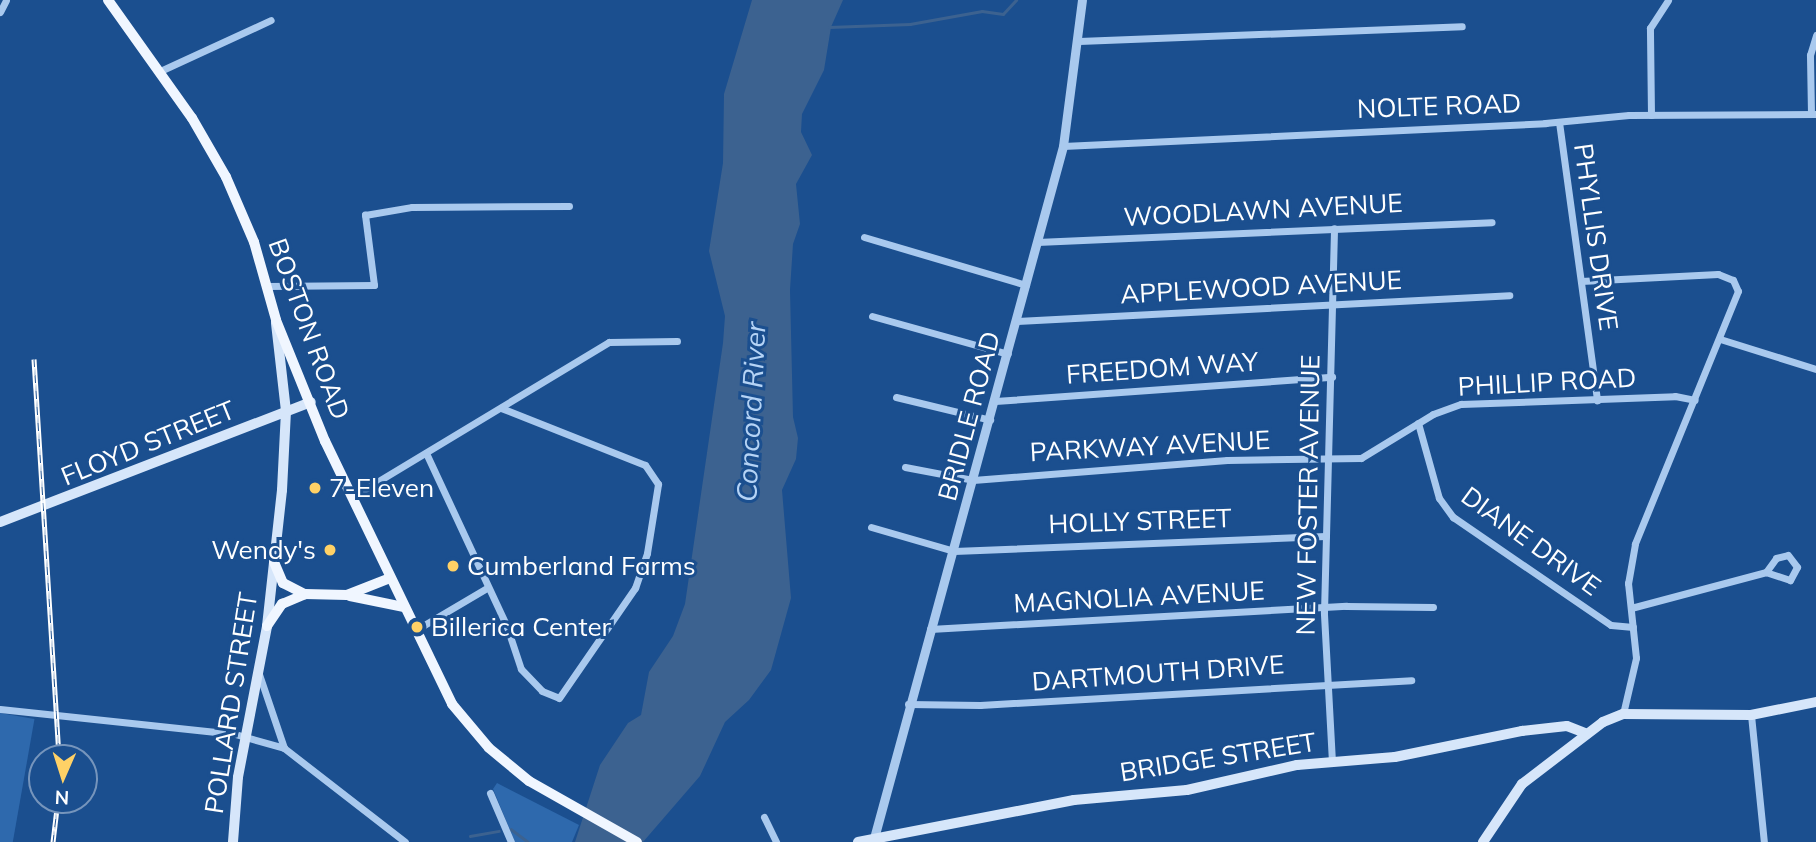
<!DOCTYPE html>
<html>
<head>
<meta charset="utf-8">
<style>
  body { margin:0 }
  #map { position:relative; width:1816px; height:842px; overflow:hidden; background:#1b4f8f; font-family:Mulish,sans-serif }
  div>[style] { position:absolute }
  .green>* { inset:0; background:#2e69ad; transform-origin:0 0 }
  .water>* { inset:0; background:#3c6290 }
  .stream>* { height:2.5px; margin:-1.25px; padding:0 1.25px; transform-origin:1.25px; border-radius:1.25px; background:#3c6290 }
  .minor>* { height:7px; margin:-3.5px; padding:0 3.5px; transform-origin:3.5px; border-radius:3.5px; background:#a9c9ee }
  .tertiary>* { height:9px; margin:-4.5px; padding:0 4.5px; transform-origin:4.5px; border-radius:4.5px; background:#a9c9ee }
  .secondary>* { height:10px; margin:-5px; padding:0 5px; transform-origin:5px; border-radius:5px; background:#d6e6fa }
  .primary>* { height:10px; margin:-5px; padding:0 5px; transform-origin:5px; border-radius:5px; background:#f0f6ff }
  .rail>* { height:5px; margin-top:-2.5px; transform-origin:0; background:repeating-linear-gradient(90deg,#1b4f8f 0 8px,#fff 0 16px); box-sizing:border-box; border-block:2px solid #fff }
  .dots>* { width:19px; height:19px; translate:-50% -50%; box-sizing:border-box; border:4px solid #1b4f8f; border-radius:50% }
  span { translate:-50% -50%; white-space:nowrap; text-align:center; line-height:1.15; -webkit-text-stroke:6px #1b4f8f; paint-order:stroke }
  .street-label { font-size:26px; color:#fff }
  .poi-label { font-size:26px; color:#fff }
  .left { translate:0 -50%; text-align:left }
  .right { translate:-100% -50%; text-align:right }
  .water-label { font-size:28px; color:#b5d3f5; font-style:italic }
  .north { position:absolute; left:28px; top:744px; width:70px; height:70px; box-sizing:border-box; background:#1b4f8f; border:2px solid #7695bc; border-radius:50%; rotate:183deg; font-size:19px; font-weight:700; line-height:28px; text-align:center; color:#fff }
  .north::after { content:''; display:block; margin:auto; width:24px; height:32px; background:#ffd166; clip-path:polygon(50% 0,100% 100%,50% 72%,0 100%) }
</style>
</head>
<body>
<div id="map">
  <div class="green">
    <i style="left:0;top:713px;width:35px;height:129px;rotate:10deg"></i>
    <i style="clip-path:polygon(497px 783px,579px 825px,572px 842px,515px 842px,493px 789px)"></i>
  </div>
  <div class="water">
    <i style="clip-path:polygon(752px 0,843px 0,831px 27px,824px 70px,802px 114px,801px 132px,812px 155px,796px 184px,800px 224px,793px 244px,790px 290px,793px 417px,798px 438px,796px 459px,782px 490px,791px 598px,771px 670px,749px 700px,725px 722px,700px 776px,643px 842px,575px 842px,600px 765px,628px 723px,641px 715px,649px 672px,673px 636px,685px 604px,723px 343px,725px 316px,709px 251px,723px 163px,724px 94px)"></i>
  </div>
  <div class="stream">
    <i style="left:829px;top:27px;width:81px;rotate:-2.1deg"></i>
    <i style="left:910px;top:24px;width:73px;rotate:-10.2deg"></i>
    <i style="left:982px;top:11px;width:21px;rotate:8deg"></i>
    <i style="left:1003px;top:14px;width:19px;rotate:-47deg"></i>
    <i style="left:511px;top:829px;width:21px;rotate:37deg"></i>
    <i style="left:470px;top:836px;width:29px;rotate:-10deg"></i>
  </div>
  <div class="minor">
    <i style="left:0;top:12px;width:13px;rotate:-63deg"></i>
    <i style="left:1079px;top:41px;width:383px;rotate:-2.2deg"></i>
    <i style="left:158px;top:72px;width:124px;rotate:-24.7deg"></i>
    <i style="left:1811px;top:114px;width:59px;rotate:-91deg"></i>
    <i style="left:1810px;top:55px;width:21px;rotate:-73deg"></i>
    <i style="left:1651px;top:115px;width:87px;rotate:-90.7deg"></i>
    <i style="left:1650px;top:28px;width:33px;rotate:-57deg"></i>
    <i style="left:1559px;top:122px;width:281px;rotate:82.2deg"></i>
    <i style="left:1063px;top:146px;width:483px;rotate:-2.7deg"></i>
    <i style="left:1545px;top:123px;width:84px;rotate:-5.4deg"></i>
    <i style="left:1629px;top:115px;width:187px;rotate:-0.3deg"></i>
    <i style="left:864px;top:237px;width:169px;rotate:16.5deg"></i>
    <i style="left:1037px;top:242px;width:455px;rotate:-2.5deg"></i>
    <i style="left:1581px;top:281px;width:137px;rotate:-2.9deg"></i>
    <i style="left:1718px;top:274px;width:16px;rotate:22deg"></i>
    <i style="left:1733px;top:280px;width:12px;rotate:66deg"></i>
    <i style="left:1738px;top:291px;width:273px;rotate:112.2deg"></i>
    <i style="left:1635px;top:544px;width:40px;rotate:100deg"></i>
    <i style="left:1628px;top:583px;width:75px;rotate:83.9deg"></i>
    <i style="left:1636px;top:658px;width:57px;rotate:103.1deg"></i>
    <i style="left:268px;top:286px;width:106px;rotate:-0.5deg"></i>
    <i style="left:374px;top:285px;width:71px;rotate:-97.3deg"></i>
    <i style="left:365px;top:215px;width:48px;rotate:-9.7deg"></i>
    <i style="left:412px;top:207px;width:157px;rotate:-0.4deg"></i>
    <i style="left:872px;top:316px;width:141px;rotate:15.6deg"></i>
    <i style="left:1017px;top:321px;width:493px;rotate:-3deg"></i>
    <i style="left:1720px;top:339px;width:101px;rotate:17.4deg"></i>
    <i style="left:896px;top:397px;width:97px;rotate:13.7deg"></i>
    <i style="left:995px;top:401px;width:338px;rotate:-4.1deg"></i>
    <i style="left:1418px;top:423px;width:78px;rotate:74.4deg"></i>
    <i style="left:1439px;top:498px;width:24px;rotate:54deg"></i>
    <i style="left:1453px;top:517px;width:191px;rotate:34.4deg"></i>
    <i style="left:1611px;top:625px;width:22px;rotate:5deg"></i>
    <i style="left:426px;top:453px;width:192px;rotate:65deg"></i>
    <i style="left:507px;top:627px;width:44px;rotate:71.6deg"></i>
    <i style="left:521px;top:669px;width:30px;rotate:46deg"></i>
    <i style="left:542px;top:691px;width:18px;rotate:22deg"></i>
    <i style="left:559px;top:698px;width:134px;rotate:-55.4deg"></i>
    <i style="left:635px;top:588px;width:37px;rotate:-71deg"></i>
    <i style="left:647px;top:553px;width:70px;rotate:-80.9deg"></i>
    <i style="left:658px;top:484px;width:23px;rotate:-124deg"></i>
    <i style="left:645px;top:465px;width:155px;rotate:-158.4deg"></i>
    <i style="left:905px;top:467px;width:69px;rotate:10.8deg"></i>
    <i style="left:973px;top:480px;width:255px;rotate:-4.5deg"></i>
    <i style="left:1227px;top:460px;width:134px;rotate:-0.9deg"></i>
    <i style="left:1361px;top:458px;width:84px;rotate:-31.4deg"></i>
    <i style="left:1433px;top:414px;width:30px;rotate:-20deg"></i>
    <i style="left:1461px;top:404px;width:214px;rotate:-2.1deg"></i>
    <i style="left:1675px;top:396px;width:20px;rotate:11deg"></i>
    <i style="left:352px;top:497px;width:300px;rotate:-31.1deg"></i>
    <i style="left:609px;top:342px;width:68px;rotate:-0.8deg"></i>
    <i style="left:871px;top:527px;width:86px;rotate:16.1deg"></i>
    <i style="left:954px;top:551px;width:372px;rotate:-2.3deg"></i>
    <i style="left:1788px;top:555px;width:15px;rotate:53deg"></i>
    <i style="left:1797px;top:567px;width:15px;rotate:118deg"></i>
    <i style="left:1790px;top:580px;width:25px;rotate:-162deg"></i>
    <i style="left:1766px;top:572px;width:17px;rotate:-54deg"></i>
    <i style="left:1776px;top:558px;width:12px;rotate:-14deg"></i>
    <i style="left:1631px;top:608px;width:140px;rotate:-14.9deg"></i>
    <i style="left:930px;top:629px;width:417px;rotate:-3.2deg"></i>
    <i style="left:1346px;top:606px;width:87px;rotate:0.7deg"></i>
    <i style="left:414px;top:631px;width:85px;rotate:-30.5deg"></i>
    <i style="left:259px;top:674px;width:78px;rotate:71.3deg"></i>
    <i style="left:908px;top:704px;width:72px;rotate:0.8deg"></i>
    <i style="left:980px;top:705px;width:432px;rotate:-3.3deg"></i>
    <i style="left:0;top:709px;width:236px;rotate:6.1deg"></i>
    <i style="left:235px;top:734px;width:51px;rotate:15.9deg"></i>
    <i style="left:284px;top:748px;width:153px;rotate:37.8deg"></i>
    <i style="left:1751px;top:715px;width:128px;rotate:84.2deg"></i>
    <i style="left:1332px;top:762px;width:150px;rotate:-93.1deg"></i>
    <i style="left:1324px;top:612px;width:384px;rotate:-88.5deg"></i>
    <i style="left:490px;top:793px;width:53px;rotate:66.8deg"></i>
    <i style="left:764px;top:817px;width:28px;rotate:64deg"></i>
  </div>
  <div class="tertiary">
    <i style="left:874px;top:838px;width:717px;rotate:-74.72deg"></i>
    <i style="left:1063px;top:146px;width:147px;rotate:-82.6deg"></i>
  </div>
  <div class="secondary">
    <i style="left:0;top:522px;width:333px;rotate:-21.1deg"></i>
    <i style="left:233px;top:842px;width:65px;rotate:-85.6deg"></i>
    <i style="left:238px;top:777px;width:154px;rotate:-79.1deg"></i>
    <i style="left:267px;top:626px;width:137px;rotate:-83.7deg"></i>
    <i style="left:282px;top:490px;width:79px;rotate:-87.1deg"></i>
    <i style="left:286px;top:411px;width:89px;rotate:-96.5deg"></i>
    <i style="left:858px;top:842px;width:220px;rotate:-11deg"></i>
    <i style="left:1074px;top:800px;width:113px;rotate:-5.1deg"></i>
    <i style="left:1187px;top:790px;width:113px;rotate:-12.8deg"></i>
    <i style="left:1297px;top:765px;width:98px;rotate:-4.7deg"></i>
    <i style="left:1395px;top:757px;width:130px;rotate:-11.6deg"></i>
    <i style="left:1522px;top:731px;width:45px;rotate:-6.3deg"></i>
    <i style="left:1567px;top:726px;width:19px;rotate:21deg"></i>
    <i style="left:1483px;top:842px;width:70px;rotate:-56.1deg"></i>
    <i style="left:1522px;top:784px;width:102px;rotate:-37.4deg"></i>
    <i style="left:1603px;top:722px;width:22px;rotate:-22deg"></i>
    <i style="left:1623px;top:714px;width:128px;rotate:0.4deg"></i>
    <i style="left:1751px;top:715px;width:66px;rotate:-11.3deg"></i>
  </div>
  <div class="primary">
    <i style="left:108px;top:0;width:145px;rotate:54.6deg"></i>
    <i style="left:192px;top:118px;width:68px;rotate:60deg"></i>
    <i style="left:226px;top:177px;width:71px;rotate:66.7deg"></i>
    <i style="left:254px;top:242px;width:81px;rotate:74.2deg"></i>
    <i style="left:276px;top:320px;width:131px;rotate:68deg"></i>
    <i style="left:325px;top:441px;width:292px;rotate:64.2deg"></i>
    <i style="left:452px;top:704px;width:57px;rotate:49.9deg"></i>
    <i style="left:489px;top:748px;width:52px;rotate:39.5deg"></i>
    <i style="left:529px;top:781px;width:124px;rotate:29.5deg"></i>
    <i style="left:274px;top:562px;width:23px;rotate:67deg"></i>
    <i style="left:283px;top:583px;width:25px;rotate:27deg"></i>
    <i style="left:305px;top:594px;width:42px;rotate:1.4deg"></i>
    <i style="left:347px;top:595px;width:46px;rotate:-21.6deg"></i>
    <i style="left:350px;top:596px;width:54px;rotate:11.7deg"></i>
    <i style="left:267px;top:626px;width:27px;rotate:-56deg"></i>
    <i style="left:282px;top:604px;width:25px;rotate:-23deg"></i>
  </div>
  <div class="rail">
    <i style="left:34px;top:359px;width:400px;rotate:86.4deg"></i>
    <i style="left:53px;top:842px;width:42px;rotate:-83.2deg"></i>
  </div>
  <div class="dots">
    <i style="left:315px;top:488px;background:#ffd166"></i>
    <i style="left:330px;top:550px;background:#ffd166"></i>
    <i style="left:453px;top:566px;background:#ffd166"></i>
    <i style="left:417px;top:627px;background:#ffd166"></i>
  </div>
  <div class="street-label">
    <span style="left:1439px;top:106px;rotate:-2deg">NOLTE ROAD</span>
    <span style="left:1263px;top:210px;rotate:-3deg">WOODLAWN AVENUE</span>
    <span style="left:1596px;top:237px;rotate:82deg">PHYLLIS DRIVE</span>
    <span style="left:1261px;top:287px;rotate:-3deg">APPLEWOOD AVENUE</span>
    <span style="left:309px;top:329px;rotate:70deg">BOSTON ROAD</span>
    <span style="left:1162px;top:368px;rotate:-4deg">FREEDOM WAY</span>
    <span style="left:1547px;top:382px;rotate:-3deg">PHILLIP ROAD</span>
    <span style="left:969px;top:416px;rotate:-75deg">BRIDLE ROAD</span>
    <span style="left:148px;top:443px;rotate:-22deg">FLOYD STREET</span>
    <span style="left:1150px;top:446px;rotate:-3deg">PARKWAY AVENUE</span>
    <span style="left:1308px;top:495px;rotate:-89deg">NEW FOSTER AVENUE</span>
    <span style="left:1140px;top:521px;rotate:-2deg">HOLLY STREET</span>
    <span style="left:1531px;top:541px;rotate:36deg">DIANE DRIVE</span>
    <span style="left:1139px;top:597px;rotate:-3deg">MAGNOLIA AVENUE</span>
    <span style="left:1158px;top:673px;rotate:-4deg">DARTMOUTH DRIVE</span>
    <span style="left:231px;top:703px;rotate:-81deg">POLLARD STREET</span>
    <span style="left:1218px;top:757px;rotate:-9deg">BRIDGE STREET</span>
  </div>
  <div class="poi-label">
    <span class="left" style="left:329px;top:488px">7-Eleven</span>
    <span class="right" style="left:316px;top:550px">Wendy's</span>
    <span class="left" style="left:467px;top:566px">Cumberland Farms</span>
    <span class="left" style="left:431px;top:627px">Billerica Center</span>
  </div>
  <div class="water-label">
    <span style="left:751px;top:412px;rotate:-87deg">Concord River</span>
  </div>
  <div class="north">N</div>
</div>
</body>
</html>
